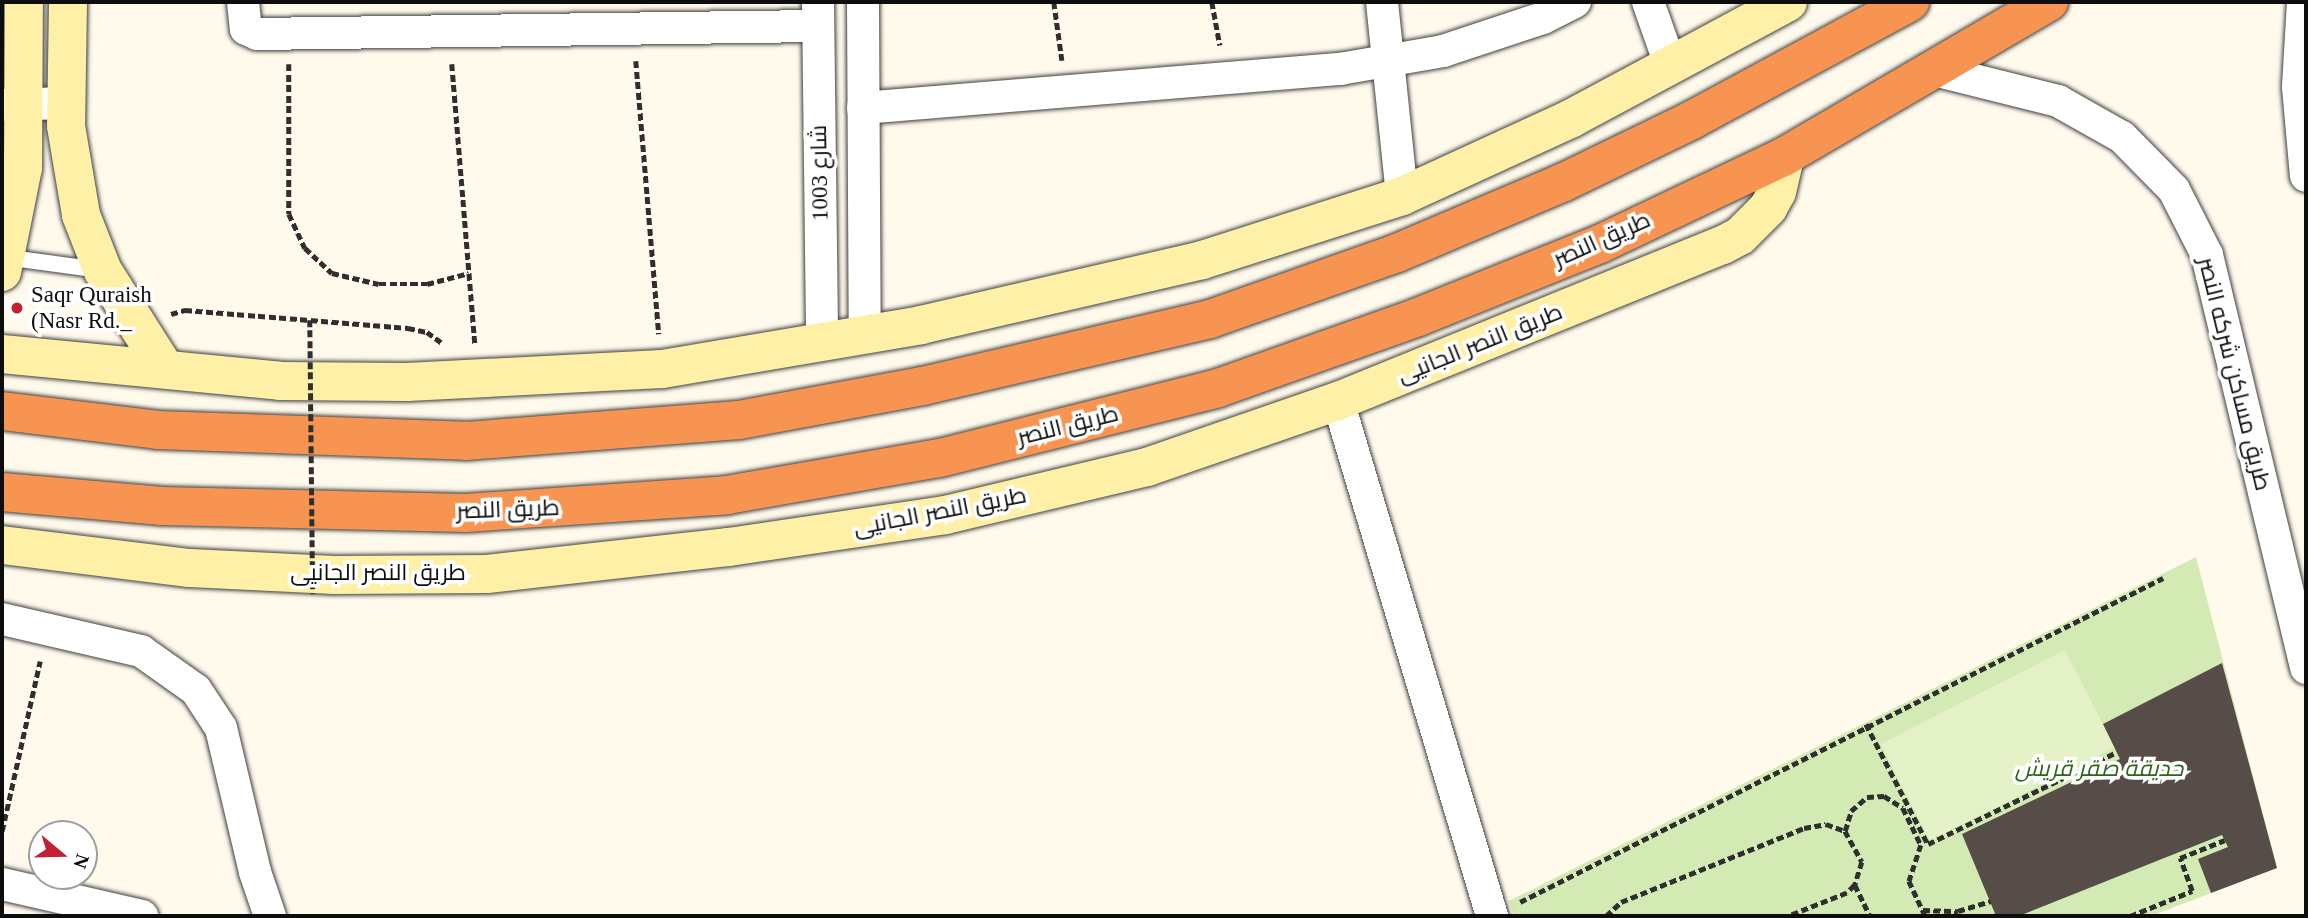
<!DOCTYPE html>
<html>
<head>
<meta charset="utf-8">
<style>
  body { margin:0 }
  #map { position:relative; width:2308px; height:918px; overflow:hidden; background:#fffaec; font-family:"Times New Roman",Cairo,serif }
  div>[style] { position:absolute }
  .green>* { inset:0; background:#d4eab5 }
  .pitch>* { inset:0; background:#e5f1c7; transform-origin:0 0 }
  .building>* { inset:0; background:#564d49 }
  .path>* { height:4.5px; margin-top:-2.25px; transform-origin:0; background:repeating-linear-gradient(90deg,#2f2f2f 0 7px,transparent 0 10.5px) }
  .roads { filter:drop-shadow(0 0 2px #404040) drop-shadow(0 0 2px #404040) }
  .lane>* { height:16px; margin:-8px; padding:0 8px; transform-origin:8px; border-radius:8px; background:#fff }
  .street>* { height:32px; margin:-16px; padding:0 16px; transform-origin:16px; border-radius:16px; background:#fff }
  .secondary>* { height:38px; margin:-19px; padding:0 19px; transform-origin:19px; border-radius:19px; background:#fff0a7 }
  .highway>* { height:38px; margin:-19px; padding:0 19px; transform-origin:19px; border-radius:19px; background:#f89451 }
  .path-bridge>* { height:4.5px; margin-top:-2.25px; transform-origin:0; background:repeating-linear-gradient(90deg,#2f2f2f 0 7px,transparent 0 10.5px) }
  .dots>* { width:19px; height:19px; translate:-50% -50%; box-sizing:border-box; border:4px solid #fff; border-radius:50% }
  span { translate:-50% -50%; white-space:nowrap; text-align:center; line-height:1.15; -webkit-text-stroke:7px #fff; paint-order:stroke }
  .street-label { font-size:23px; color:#0d0d0d }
  .poi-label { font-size:23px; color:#0d0d0d }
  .left { translate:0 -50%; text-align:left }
  .park-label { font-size:23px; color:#2f661b; font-style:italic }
  .frame { position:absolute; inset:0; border:4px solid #0d0d0d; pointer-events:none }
  .north { position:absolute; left:28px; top:820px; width:70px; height:70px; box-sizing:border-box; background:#fff; border:2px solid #9e9e9e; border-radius:50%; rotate:109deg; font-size:19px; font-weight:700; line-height:28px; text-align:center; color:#0d0d0d }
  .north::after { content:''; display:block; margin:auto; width:24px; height:32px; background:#c12132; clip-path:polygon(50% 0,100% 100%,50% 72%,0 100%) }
</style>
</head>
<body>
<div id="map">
  <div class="green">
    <i style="clip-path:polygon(2196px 557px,2277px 868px,2151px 916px,1514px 916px,1509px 901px)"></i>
  </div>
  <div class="pitch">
    <i style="left:2065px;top:650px;width:109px;height:207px;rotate:63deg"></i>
  </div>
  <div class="building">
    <i style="clip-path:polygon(2222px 663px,2277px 868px,2211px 893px,2198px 859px,2228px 847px,2222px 835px,2019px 916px,1996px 916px,1962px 834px,2120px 759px,2103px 724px)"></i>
  </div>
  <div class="path">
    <i style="left:1054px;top:2px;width:59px;rotate:82.1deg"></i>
    <i style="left:1212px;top:2px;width:44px;rotate:79.5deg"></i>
    <i style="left:636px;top:61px;width:274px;rotate:85.2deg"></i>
    <i style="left:289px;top:64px;width:150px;rotate:90deg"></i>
    <i style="left:289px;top:214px;width:38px;rotate:65deg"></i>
    <i style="left:305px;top:248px;width:37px;rotate:43deg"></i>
    <i style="left:332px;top:273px;width:48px;rotate:13.2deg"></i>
    <i style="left:379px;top:284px;width:48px"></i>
    <i style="left:427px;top:284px;width:43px;rotate:-14.7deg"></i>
    <i style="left:452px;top:64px;width:281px;rotate:85.3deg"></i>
    <i style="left:171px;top:314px;width:15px;rotate:-16deg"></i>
    <i style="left:185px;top:310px;width:224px;rotate:4.6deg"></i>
    <i style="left:408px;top:328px;width:19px;rotate:12deg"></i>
    <i style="left:427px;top:332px;width:19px;rotate:36deg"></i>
    <i style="left:1866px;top:724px;width:135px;rotate:62.7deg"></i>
    <i style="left:1928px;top:844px;width:210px;rotate:-26deg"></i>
    <i style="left:2px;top:831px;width:174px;rotate:-77.4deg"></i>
    <i style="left:1845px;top:831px;width:21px;rotate:-73deg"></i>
    <i style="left:1851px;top:811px;width:21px;rotate:-41deg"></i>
    <i style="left:1867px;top:797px;width:17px;rotate:-3deg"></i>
    <i style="left:1884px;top:796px;width:22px;rotate:32deg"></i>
    <i style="left:1903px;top:808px;width:41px;rotate:64.1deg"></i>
    <i style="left:1921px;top:845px;width:38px;rotate:108deg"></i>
    <i style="left:1909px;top:881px;width:38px;rotate:65deg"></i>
    <i style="left:1855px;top:885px;width:34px;rotate:64deg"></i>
    <i style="left:1520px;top:902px;width:720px;rotate:-26.74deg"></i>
    <i style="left:1923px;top:910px;width:35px;rotate:2deg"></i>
    <i style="left:1958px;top:911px;width:34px;rotate:-17deg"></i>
    <i style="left:1606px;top:916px;width:21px;rotate:-43deg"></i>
    <i style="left:1621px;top:902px;width:197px;rotate:-22deg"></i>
    <i style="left:1804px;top:828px;width:22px;rotate:-10deg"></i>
    <i style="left:1826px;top:824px;width:20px;rotate:20deg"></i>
    <i style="left:1845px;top:831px;width:35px;rotate:61deg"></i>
    <i style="left:1862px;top:862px;width:24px;rotate:107deg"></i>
    <i style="left:1855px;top:885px;width:11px;rotate:135deg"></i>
    <i style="left:1847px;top:893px;width:62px;rotate:158.4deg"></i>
    <i style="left:2130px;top:916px;width:67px;rotate:-22deg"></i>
    <i style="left:2192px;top:891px;width:35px;rotate:-110deg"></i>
    <i style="left:2180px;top:858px;width:48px;rotate:-21.8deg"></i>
  </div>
  <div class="roads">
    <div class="lane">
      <i style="left:4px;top:257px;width:97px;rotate:7.7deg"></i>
    </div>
    <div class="street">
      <i style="left:243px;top:2px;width:27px;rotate:84deg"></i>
      <i style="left:246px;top:29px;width:12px;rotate:24deg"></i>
      <i style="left:257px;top:34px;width:561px;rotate:-0.82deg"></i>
      <i style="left:818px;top:2px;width:342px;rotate:89.3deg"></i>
      <i style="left:863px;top:2px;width:334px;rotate:89.7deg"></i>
      <i style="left:1382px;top:2px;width:195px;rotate:84.1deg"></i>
      <i style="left:1648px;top:2px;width:69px;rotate:70.5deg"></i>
      <i style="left:2303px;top:2px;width:85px;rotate:93.4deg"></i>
      <i style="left:2298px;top:87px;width:89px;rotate:84.9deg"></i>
      <i style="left:1934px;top:70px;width:128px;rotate:14deg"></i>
      <i style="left:2058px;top:101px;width:73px;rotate:29.4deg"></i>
      <i style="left:2122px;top:137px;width:74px;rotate:45.5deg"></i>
      <i style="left:2174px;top:190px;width:73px;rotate:63.1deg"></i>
      <i style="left:2207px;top:255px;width:425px;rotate:76.5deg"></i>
      <i style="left:2px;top:105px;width:64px;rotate:-1.8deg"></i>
      <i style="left:863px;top:108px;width:479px;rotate:-4.7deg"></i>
      <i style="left:1340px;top:69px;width:105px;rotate:-9.9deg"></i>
      <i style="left:1443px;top:51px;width:105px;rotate:-18.3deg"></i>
      <i style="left:1543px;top:18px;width:36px;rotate:-27deg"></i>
      <i style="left:1338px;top:401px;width:538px;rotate:73.35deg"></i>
      <i style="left:2px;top:619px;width:143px;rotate:13deg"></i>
      <i style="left:141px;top:651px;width:67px;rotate:35.3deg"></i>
      <i style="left:196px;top:690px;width:45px;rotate:56.7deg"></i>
      <i style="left:221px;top:728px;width:148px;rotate:76.7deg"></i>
      <i style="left:255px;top:872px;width:46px;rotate:71.2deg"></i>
      <i style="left:2px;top:884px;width:144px;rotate:12.9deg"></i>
    </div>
    <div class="secondary">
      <i style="left:68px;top:2px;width:124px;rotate:90.9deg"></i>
      <i style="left:66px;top:126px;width:90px;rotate:80.4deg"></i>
      <i style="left:81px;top:215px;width:60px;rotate:68.6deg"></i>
      <i style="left:103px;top:271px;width:114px;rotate:57.6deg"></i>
      <i style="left:2px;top:272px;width:106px;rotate:-78.6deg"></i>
      <i style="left:23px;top:168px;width:166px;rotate:-89.7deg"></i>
      <i style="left:2px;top:354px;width:279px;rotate:5.5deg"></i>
      <i style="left:280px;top:381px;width:127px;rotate:0.5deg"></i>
      <i style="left:407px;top:382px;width:255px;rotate:-2.9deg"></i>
      <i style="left:662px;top:369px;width:263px;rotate:-9.6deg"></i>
      <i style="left:921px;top:325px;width:288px;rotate:-13deg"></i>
      <i style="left:1202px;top:260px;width:210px;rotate:-17.7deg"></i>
      <i style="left:1402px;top:196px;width:187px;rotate:-24.6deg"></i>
      <i style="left:1572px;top:118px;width:245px;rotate:-28.2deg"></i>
      <i style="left:2px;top:545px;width:189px;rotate:7deg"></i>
      <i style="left:190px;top:568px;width:144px;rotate:2.8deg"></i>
      <i style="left:334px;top:575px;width:153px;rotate:-0.4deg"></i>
      <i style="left:487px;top:574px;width:244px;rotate:-6.4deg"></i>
      <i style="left:729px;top:547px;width:218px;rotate:-8.4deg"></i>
      <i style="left:945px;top:515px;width:208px;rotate:-13.4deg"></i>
      <i style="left:1147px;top:467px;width:202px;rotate:-19.1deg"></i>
      <i style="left:1338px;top:401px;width:415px;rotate:-22.1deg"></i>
      <i style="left:1723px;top:245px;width:19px;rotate:-28deg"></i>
      <i style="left:1740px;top:236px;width:40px;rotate:-45deg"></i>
      <i style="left:1768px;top:208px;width:18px;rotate:-61deg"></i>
      <i style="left:1777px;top:192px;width:37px;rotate:-77deg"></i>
    </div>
    <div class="highway">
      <i style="left:2px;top:411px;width:157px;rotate:6.9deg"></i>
      <i style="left:158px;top:430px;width:308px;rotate:2deg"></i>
      <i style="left:466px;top:441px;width:274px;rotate:-4.4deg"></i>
      <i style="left:739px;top:420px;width:187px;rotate:-10.5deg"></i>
      <i style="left:923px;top:386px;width:295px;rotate:-13.1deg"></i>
      <i style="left:1210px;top:319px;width:198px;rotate:-19.4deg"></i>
      <i style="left:1397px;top:253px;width:181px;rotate:-23deg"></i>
      <i style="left:1564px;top:182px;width:142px;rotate:-25.8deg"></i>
      <i style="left:1692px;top:120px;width:248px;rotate:-28.4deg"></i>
      <i style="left:2px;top:492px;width:161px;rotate:5deg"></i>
      <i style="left:162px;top:506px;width:304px;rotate:1.3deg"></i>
      <i style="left:466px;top:513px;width:262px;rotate:-3.9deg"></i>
      <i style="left:727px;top:495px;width:216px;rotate:-9.9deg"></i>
      <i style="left:940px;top:458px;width:287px;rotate:-14.1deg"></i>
      <i style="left:1218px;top:388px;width:212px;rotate:-19.5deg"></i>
      <i style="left:1418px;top:317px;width:196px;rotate:-21.9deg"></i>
      <i style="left:1600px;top:244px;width:205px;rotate:-25.4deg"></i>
      <i style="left:1785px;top:156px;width:306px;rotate:-30.3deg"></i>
    </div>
  </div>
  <div class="path-bridge">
    <i style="left:310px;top:320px;width:274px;rotate:89.4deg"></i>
  </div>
  <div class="dots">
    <i style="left:17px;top:308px;background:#c12132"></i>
  </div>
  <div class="street-label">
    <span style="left:820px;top:173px;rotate:-91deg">شارع 1003</span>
    <span style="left:1602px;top:240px;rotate:-24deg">طريق النصر</span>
    <span style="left:1480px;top:344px;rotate:-22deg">طريق النصر الجانيى</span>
    <span style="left:2234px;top:374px;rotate:76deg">طريق مساكن شركه النصر</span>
    <span style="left:1068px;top:426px;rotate:-14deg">طريق النصر</span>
    <span style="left:508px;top:510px;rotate:-2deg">طريق النصر</span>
    <span style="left:940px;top:512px;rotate:-11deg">طريق النصر الجانيى</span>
    <span style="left:378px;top:573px">طريق النصر الجانيى</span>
  </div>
  <div class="poi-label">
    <span class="left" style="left:31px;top:308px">Saqr Quraish<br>(Nasr Rd._</span>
  </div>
  <div class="park-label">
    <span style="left:2099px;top:769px">حديقة صقر قريش</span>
  </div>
  <div class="frame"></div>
  <div class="north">N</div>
</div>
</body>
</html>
